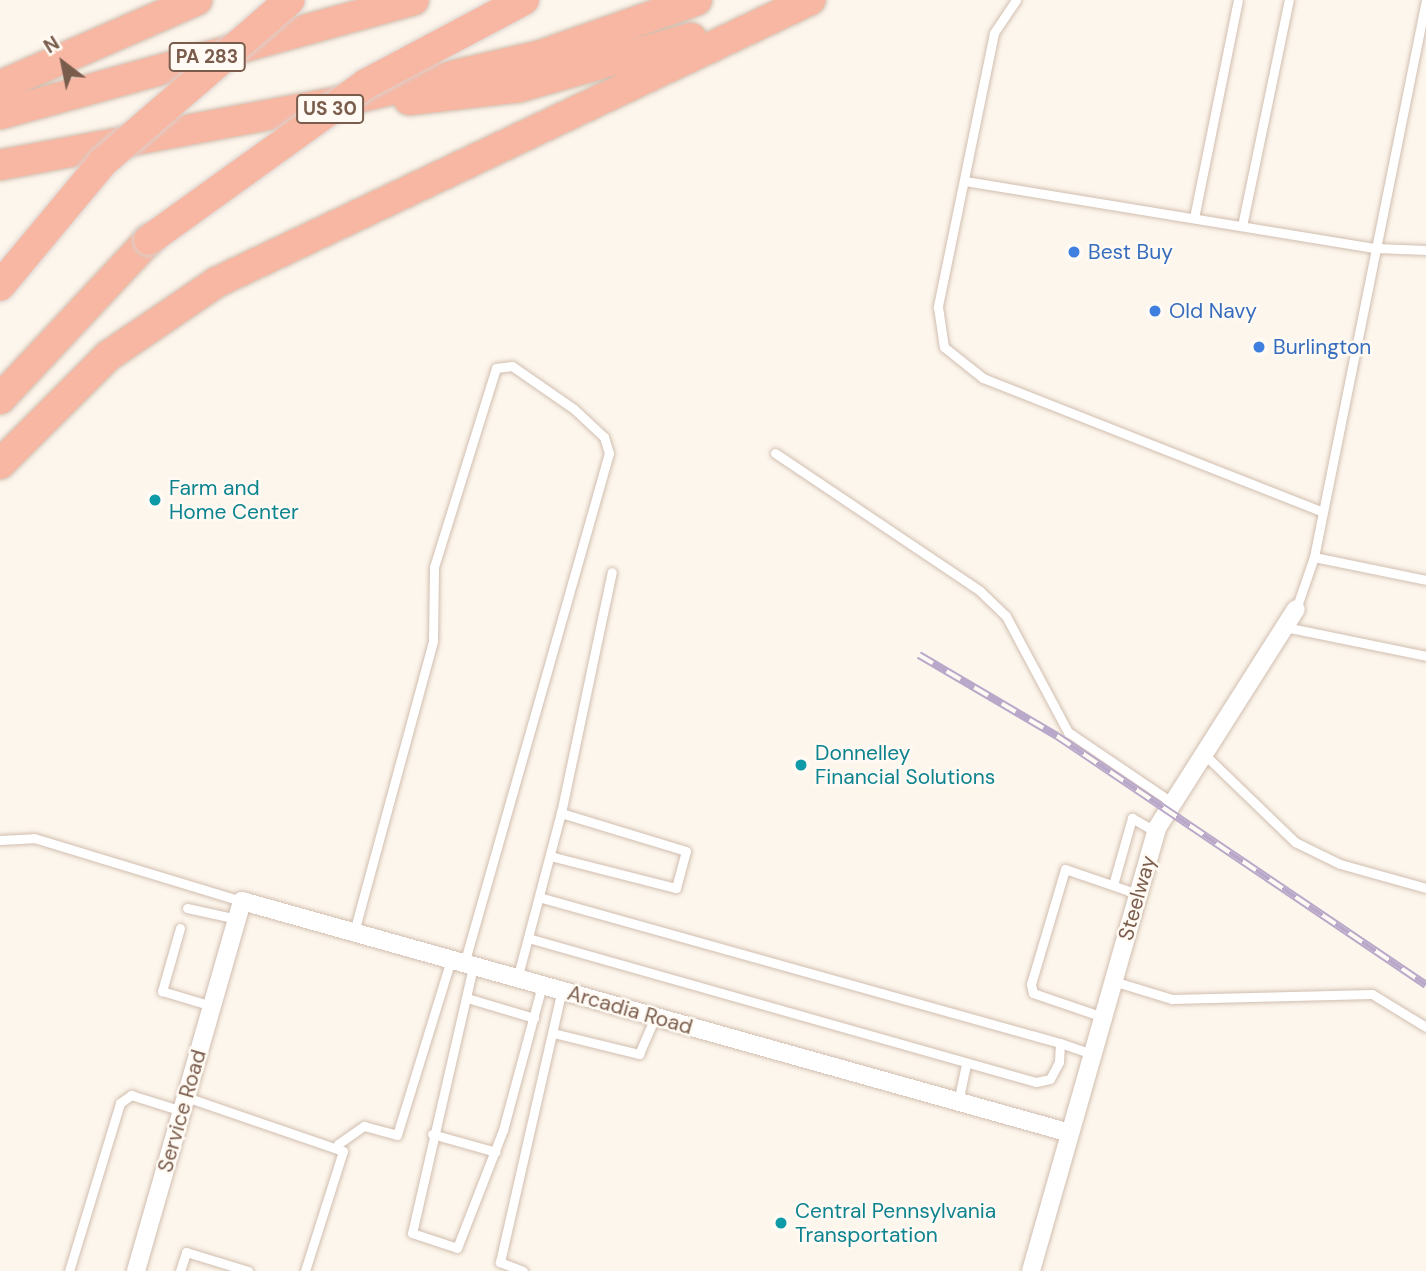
<!DOCTYPE html>
<html>
<head>
<meta charset="utf-8">
<style>
  body { margin:0 }
  #map { position:relative; width:1426px; height:1271px; overflow:hidden; background:#fdf6ec; font-family:"DM Sans",sans-serif }
  div>[style] { position:absolute }
  .roads { filter:drop-shadow(0 0 2px #d1beb0) drop-shadow(0 0 2px #d1beb0) }
  .service>* { height:9px; margin:-4.5px; padding:0 4.5px; transform-origin:4.5px; border-radius:4.5px; background:#fff }
  .minor>* { height:18px; margin:-9px; padding:0 9px; transform-origin:9px; border-radius:9px; background:#fff }
  .motorway>* { height:30px; margin:-15px; padding:0 15px; transform-origin:15px; border-radius:15px; background:#f7b7a3 }
  .rail>* { height:8px; margin-top:-4px; transform-origin:0; background:repeating-linear-gradient(90deg,#fffaf3 0 16px,#b9a8c9 0 32px); box-sizing:border-box; border-block:2px solid #b9a8c9 }
  .bridges { filter:drop-shadow(0 0 2px #dad1cd) drop-shadow(0 0 2px #dad1cd) }
  .motorway-bridge>* { height:30px; margin:-15px; padding:0 15px; transform-origin:15px; border-radius:15px; background:#f7b7a3 }
  .dots>* { width:19px; height:19px; translate:-50% -50%; box-sizing:border-box; border:4px solid #fffaf3; border-radius:50% }
  span { translate:-50% -50%; white-space:nowrap; text-align:center; line-height:1.15; -webkit-text-stroke:5px #fffaf3; paint-order:stroke }
  .shield-label span { padding:2px 5px; background:#fffaf3; border:2px solid; border-radius:5px; -webkit-text-stroke-width:0 }
  .shield-label { font-size:19px; color:#7a5c4d; font-weight:700 }
  .shop-label { font-size:21px; color:#366cbe }
  .left { translate:0 -50%; text-align:left }
  .culture-label { font-size:21px; color:#0d838f }
  .street-label { font-size:21px; color:#7a5c4d }
  .north { position:absolute; left:28px; top:28px; width:70px; height:70px; -webkit-text-stroke:5px #fffaf3; paint-order:stroke; rotate:328deg; font-size:19px; font-weight:700; line-height:28px; text-align:center; color:#7a5c4d }
  .north::after { content:''; display:block; margin:auto; width:24px; height:32px; background:#7a5c4d; clip-path:polygon(50% 0,100% 100%,50% 72%,0 100%) }
</style>
</head>
<body>
<div id="map">
  <div class="roads">
    <div class="service">
      <i style="left:1016px;top:0;width:40px;rotate:124deg"></i>
      <i style="left:994px;top:33px;width:280px;rotate:101.6deg"></i>
      <i style="left:938px;top:307px;width:40px;rotate:81.5deg"></i>
      <i style="left:944px;top:347px;width:50px;rotate:38.5deg"></i>
      <i style="left:983px;top:378px;width:365px;rotate:21.5deg"></i>
      <i style="left:965px;top:181px;width:416px;rotate:9.3deg"></i>
      <i style="left:1376px;top:248px;width:50px;rotate:2.3deg"></i>
      <i style="left:1194px;top:218px;width:222px;rotate:-78.6deg"></i>
      <i style="left:1242px;top:226px;width:231px;rotate:-78.3deg"></i>
      <i style="left:775px;top:453px;width:247px;rotate:33.9deg"></i>
      <i style="left:980px;top:591px;width:36px;rotate:44deg"></i>
      <i style="left:1006px;top:616px;width:132px;rotate:61.9deg"></i>
      <i style="left:1068px;top:732px;width:127px;rotate:34.1deg"></i>
      <i style="left:1314px;top:557px;width:114px;rotate:11.6deg"></i>
      <i style="left:1296px;top:609px;width:55px;rotate:-70.9deg"></i>
      <i style="left:1314px;top:557px;width:568px;rotate:-78.63deg"></i>
      <i style="left:1285px;top:627px;width:144px;rotate:11.6deg"></i>
      <i style="left:1204px;top:754px;width:127px;rotate:44deg"></i>
      <i style="left:1295px;top:842px;width:50px;rotate:26.1deg"></i>
      <i style="left:1340px;top:864px;width:89px;rotate:15.6deg"></i>
      <i style="left:0;top:840px;width:34px;rotate:-3deg"></i>
      <i style="left:34px;top:838px;width:217px;rotate:16.9deg"></i>
      <i style="left:550px;top:856px;width:130px;rotate:14.3deg"></i>
      <i style="left:676px;top:888px;width:38px;rotate:-75deg"></i>
      <i style="left:686px;top:851px;width:131px;rotate:-163.1deg"></i>
      <i style="left:1113px;top:885px;width:70px;rotate:-74.2deg"></i>
      <i style="left:1132px;top:818px;width:28px;rotate:30deg"></i>
      <i style="left:187px;top:908px;width:51px;rotate:12.4deg"></i>
      <i style="left:180px;top:928px;width:66px;rotate:105.9deg"></i>
      <i style="left:162px;top:991px;width:52px;rotate:16.7deg"></i>
      <i style="left:354px;top:932px;width:302px;rotate:-74.8deg"></i>
      <i style="left:433px;top:641px;width:74px;rotate:-89.2deg"></i>
      <i style="left:434px;top:567px;width:208px;rotate:-72.7deg"></i>
      <i style="left:496px;top:368px;width:16px;rotate:-7deg"></i>
      <i style="left:512px;top:366px;width:75px;rotate:34.7deg"></i>
      <i style="left:574px;top:409px;width:41px;rotate:43deg"></i>
      <i style="left:604px;top:437px;width:17px;rotate:73deg"></i>
      <i style="left:609px;top:453px;width:531px;rotate:105.84deg"></i>
      <i style="left:528px;top:938px;width:528px;rotate:15.83deg"></i>
      <i style="left:1036px;top:1082px;width:14px;rotate:-12deg"></i>
      <i style="left:1050px;top:1079px;width:19px;rotate:-62deg"></i>
      <i style="left:1059px;top:1062px;width:19px;rotate:-87deg"></i>
      <i style="left:1060px;top:1043px;width:541px;rotate:-164.35deg"></i>
      <i style="left:473px;top:967px;width:273px;rotate:102.9deg"></i>
      <i style="left:412px;top:1233px;width:47px;rotate:18.4deg"></i>
      <i style="left:457px;top:1248px;width:127px;rotate:-68.7deg"></i>
      <i style="left:503px;top:1130px;width:150px;rotate:-74.9deg"></i>
      <i style="left:517px;top:979px;width:172px;rotate:-75.2deg"></i>
      <i style="left:561px;top:813px;width:246px;rotate:-78.1deg"></i>
      <i style="left:1113px;top:981px;width:62px;rotate:17deg"></i>
      <i style="left:1172px;top:999px;width:200px;rotate:-1.4deg"></i>
      <i style="left:1372px;top:994px;width:63px;rotate:31.4deg"></i>
      <i style="left:467px;top:998px;width:70px;rotate:16.6deg"></i>
      <i style="left:1103px;top:1017px;width:74px;rotate:-161.1deg"></i>
      <i style="left:1033px;top:993px;width:9px;rotate:-103deg"></i>
      <i style="left:1031px;top:984px;width:120px;rotate:-73.5deg"></i>
      <i style="left:1065px;top:869px;width:77px;rotate:18.9deg"></i>
      <i style="left:553px;top:1033px;width:89px;rotate:13.7deg"></i>
      <i style="left:639px;top:1054px;width:40px;rotate:-66.6deg"></i>
      <i style="left:1060px;top:1043px;width:34px;rotate:19deg"></i>
      <i style="left:186px;top:1097px;width:166px;rotate:19deg"></i>
      <i style="left:343px;top:1151px;width:126px;rotate:107.6deg"></i>
      <i style="left:958px;top:1102px;width:39px;rotate:-78deg"></i>
      <i style="left:432px;top:1134px;width:66px;rotate:15.7deg"></i>
      <i style="left:338px;top:1144px;width:32px;rotate:-35deg"></i>
      <i style="left:364px;top:1126px;width:34px;rotate:15deg"></i>
      <i style="left:397px;top:1135px;width:183px;rotate:-72.9deg"></i>
      <i style="left:69px;top:1271px;width:176px;rotate:-73.1deg"></i>
      <i style="left:120px;top:1103px;width:14px;rotate:-36deg"></i>
      <i style="left:131px;top:1095px;width:53px;rotate:17.4deg"></i>
      <i style="left:180px;top:1271px;width:20px;rotate:-72deg"></i>
      <i style="left:186px;top:1252px;width:65px;rotate:17deg"></i>
      <i style="left:523px;top:1271px;width:25px;rotate:-159deg"></i>
      <i style="left:500px;top:1262px;width:279px;rotate:-77.2deg"></i>
    </div>
    <div class="minor">
      <i style="left:136px;top:1271px;width:385px;rotate:-74deg"></i>
      <i style="left:242px;top:901px;width:860px;rotate:15.65deg"></i>
      <i style="left:1031px;top:1271px;width:461px;rotate:-74.1deg"></i>
      <i style="left:1157px;top:828px;width:259px;rotate:-57.6deg"></i>
    </div>
    <div class="motorway">
      <i style="left:0;top:86px;width:215px;rotate:-23.6deg"></i>
      <i style="left:409px;top:100px;width:111px;rotate:-6.7deg"></i>
      <i style="left:519px;top:87px;width:179px;rotate:-15.9deg"></i>
      <i style="left:0;top:114px;width:429px;rotate:-15.4deg"></i>
      <i style="left:0;top:165px;width:358px;rotate:-10.6deg"></i>
      <i style="left:352px;top:99px;width:195px;rotate:-13deg"></i>
      <i style="left:542px;top:55px;width:164px;rotate:-19.5deg"></i>
      <i style="left:0;top:399px;width:218px;rotate:-46.9deg"></i>
      <i style="left:0;top:464px;width:153px;rotate:-45deg"></i>
      <i style="left:108px;top:356px;width:132px;rotate:-34.2deg"></i>
      <i style="left:217px;top:282px;width:657px;rotate:-25.43deg"></i>
    </div>
  </div>
  <div class="rail">
    <i style="left:919px;top:655px;width:160px;rotate:30.4deg"></i>
    <i style="left:1057px;top:736px;width:445px;rotate:34deg"></i>
  </div>
  <div class="bridges">
    <div class="motorway-bridge">
      <i style="left:149px;top:240px;width:267px;rotate:-35.7deg"></i>
      <i style="left:366px;top:84px;width:179px;rotate:-28deg"></i>
      <i style="left:0;top:286px;width:161px;rotate:-50.3deg"></i>
      <i style="left:103px;top:162px;width:247px;rotate:-40.9deg"></i>
    </div>
  </div>
  <div class="dots">
    <i style="left:1074px;top:252px;background:#3f7fe0"></i>
    <i style="left:1155px;top:311px;background:#3f7fe0"></i>
    <i style="left:1259px;top:347px;background:#3f7fe0"></i>
    <i style="left:155px;top:500px;background:#0f9aa8"></i>
    <i style="left:801px;top:765px;background:#0f9aa8"></i>
    <i style="left:781px;top:1223px;background:#0f9aa8"></i>
  </div>
  <div class="shield-label">
    <span style="left:207px;top:57px">PA 283</span>
    <span style="left:330px;top:109px">US 30</span>
  </div>
  <div class="shop-label">
    <span class="left" style="left:1088px;top:252px">Best Buy</span>
    <span class="left" style="left:1169px;top:311px">Old Navy</span>
    <span class="left" style="left:1273px;top:347px">Burlington</span>
  </div>
  <div class="culture-label">
    <span class="left" style="left:169px;top:500px">Farm and<br>Home Center</span>
    <span class="left" style="left:815px;top:765px">Donnelley<br>Financial Solutions</span>
    <span class="left" style="left:795px;top:1223px">Central Pennsylvania<br>Transportation</span>
  </div>
  <div class="street-label">
    <span style="left:1137px;top:898px;rotate:-74deg">Steelway</span>
    <span style="left:630px;top:1010px;rotate:16deg">Arcadia Road</span>
    <span style="left:182px;top:1111px;rotate:-74deg">Service Road</span>
  </div>
  <div class="north">N</div>
</div>
</body>
</html>
